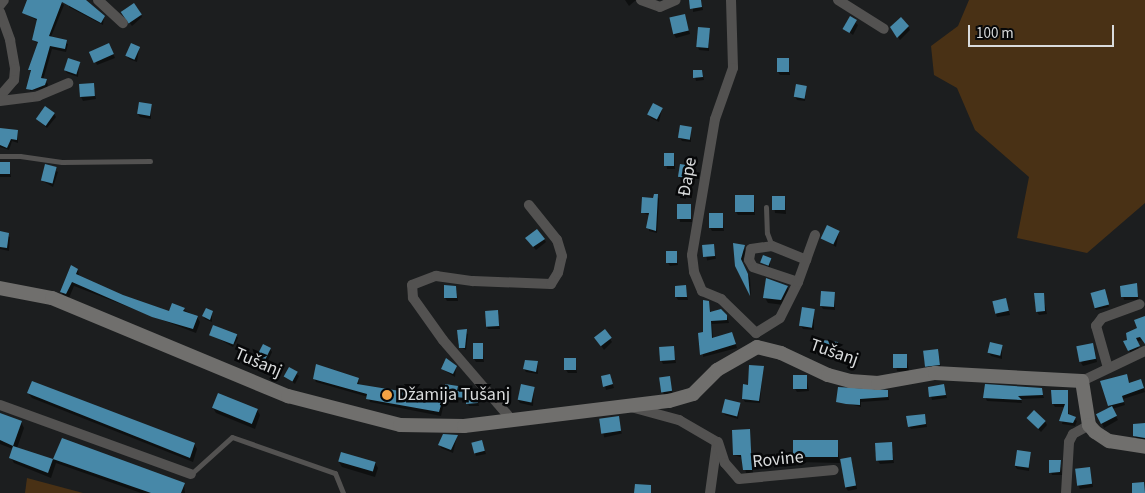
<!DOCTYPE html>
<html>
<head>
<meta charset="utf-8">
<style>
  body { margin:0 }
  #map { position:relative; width:1145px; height:493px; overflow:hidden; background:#1c1e1f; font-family:"Source Sans 3",sans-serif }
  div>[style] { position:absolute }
  .green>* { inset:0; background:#493115 }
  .shadow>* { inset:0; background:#0007; transform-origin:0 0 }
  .building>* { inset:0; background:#4788a8; transform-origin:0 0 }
  .lane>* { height:5px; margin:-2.5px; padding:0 2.5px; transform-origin:2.5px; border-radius:2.5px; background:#535251 }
  .street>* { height:10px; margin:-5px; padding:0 5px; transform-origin:5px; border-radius:5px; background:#535251 }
  .secondary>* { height:14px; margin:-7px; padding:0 7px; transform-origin:7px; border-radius:7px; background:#706f6d }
  .dots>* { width:14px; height:14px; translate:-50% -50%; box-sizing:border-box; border:2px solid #070809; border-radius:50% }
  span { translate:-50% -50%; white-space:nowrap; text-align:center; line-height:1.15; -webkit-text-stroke:5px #070809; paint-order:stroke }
  .street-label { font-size:18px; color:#d9dbdc }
  .poi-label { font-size:18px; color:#d9dbdc }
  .left { translate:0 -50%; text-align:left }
  .scale { position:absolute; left:968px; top:25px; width:146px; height:22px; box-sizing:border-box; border:2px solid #d9dbdc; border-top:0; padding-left:6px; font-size:15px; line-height:18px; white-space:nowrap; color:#d9dbdc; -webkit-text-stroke:4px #070809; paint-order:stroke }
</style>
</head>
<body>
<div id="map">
  <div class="green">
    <i style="clip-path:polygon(969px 0,1145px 0,1145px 203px,1087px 253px,1017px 238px,1029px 177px,975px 130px,957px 88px,934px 75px,931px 46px,958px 26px)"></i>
    <i style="clip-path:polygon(27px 478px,83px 493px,25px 493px)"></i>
  </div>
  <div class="shadow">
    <i style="clip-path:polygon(47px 0,58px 0,64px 5px,51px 37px,68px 44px,66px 52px,52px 49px,43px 80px,48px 84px,47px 88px,30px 91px,30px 70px,39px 44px,33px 40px,38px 21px,24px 13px)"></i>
    <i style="clip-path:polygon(70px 0,81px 0,104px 16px,103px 25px,69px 7px)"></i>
    <i style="clip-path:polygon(625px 0,636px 0,629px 6px)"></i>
    <i style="clip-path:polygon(693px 0,701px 0,703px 10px,693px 12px)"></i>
    <i style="clip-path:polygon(140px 13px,142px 17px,132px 26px,124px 15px)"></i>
    <i style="clip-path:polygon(685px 16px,690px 34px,676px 38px,674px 34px)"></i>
    <i style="clip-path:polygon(850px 18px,858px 25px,853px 35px,845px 29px)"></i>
    <i style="clip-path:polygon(908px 26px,910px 30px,900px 40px,892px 27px)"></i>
    <i style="clip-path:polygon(709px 29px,709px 51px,699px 50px,698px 47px)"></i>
    <i style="clip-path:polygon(110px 47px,115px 58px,97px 65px,91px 51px)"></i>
    <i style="clip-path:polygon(139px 48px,137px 62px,129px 59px,127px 56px)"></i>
    <i style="clip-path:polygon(788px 59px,790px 75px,780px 75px,778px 72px)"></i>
    <i style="clip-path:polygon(79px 63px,78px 77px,67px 73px,65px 70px)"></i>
    <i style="clip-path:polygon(702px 71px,704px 80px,696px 81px,695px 77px)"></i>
    <i style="clip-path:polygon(93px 85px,96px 99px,83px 101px,81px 97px)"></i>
    <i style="clip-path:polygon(806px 87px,805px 101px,797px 100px,795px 96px)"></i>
    <i style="clip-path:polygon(151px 106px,151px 119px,140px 117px,138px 114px)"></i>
    <i style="clip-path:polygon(662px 109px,659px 122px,651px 118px,649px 115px)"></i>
    <i style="clip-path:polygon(54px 114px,56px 117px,47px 128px,37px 119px)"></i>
    <i style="clip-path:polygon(691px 128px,691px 142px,682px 141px,680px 138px)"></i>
    <i style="clip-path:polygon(18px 131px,18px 143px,12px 141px,9px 150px,0 147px,0 133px)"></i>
    <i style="clip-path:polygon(665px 154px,674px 154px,675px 169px,667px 169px)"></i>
    <i style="clip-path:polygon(0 163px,9px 164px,11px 177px,0 177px)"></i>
    <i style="clip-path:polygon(46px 166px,58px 172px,53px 187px,41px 180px)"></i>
    <i style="clip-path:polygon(692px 167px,692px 182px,681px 180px,679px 177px)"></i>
    <i style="clip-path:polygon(657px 196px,659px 199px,657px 233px,649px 231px,650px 216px,642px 212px)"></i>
    <i style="clip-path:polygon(754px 196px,755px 215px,738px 215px,736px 212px)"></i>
    <i style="clip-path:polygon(773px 197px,785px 197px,786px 214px,775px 213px)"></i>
    <i style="clip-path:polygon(678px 206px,690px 206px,692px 222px,680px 222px)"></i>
    <i style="clip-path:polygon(722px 214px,724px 231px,712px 231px,710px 228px)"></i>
    <i style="clip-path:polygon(839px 232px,836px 247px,823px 239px)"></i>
    <i style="clip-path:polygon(0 233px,10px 237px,9px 251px,0 249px)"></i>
    <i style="clip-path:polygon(544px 239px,546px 242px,536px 250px,528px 241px)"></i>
    <i style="left:713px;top:245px;width:14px;height:9px;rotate:78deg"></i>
    <i style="clip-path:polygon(734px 245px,746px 250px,742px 263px,750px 278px,751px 295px,736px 265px)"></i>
    <i style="clip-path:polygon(676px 252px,678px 265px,670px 266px,668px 263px)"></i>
    <i style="clip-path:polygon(770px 259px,770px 268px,762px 262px)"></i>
    <i style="clip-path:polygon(78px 270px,79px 277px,122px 296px,170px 313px,173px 304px,197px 317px,200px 322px,196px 333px,74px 286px,69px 298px,64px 296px,61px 292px)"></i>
    <i style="clip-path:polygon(1136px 285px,1139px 300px,1124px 300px,1121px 287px)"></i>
    <i style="clip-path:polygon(456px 287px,458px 301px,447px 301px,445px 298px)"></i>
    <i style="clip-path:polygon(685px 287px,688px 300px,678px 300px,676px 297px)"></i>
    <i style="clip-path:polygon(787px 287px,790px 292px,784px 305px,768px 303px,765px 298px)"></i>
    <i style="clip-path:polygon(1104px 290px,1109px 307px,1096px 310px,1094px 307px)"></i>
    <i style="clip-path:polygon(834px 293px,835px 310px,823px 309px,821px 306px)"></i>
    <i style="clip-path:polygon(1043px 294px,1047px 314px,1039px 315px,1037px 312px)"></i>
    <i style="clip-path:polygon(1006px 300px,1010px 315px,997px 317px,996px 314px)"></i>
    <i style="clip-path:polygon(708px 302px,711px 313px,726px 315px,728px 319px,729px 323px,712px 324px,713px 339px,733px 336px,737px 348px,703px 357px)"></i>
    <i style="clip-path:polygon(814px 310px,814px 330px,803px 329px,801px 326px)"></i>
    <i style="clip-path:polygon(497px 311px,500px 329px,488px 329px,487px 326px)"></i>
    <i style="clip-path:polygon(212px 312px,212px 322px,205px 319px,203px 316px)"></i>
    <i style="clip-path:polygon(1145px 321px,1145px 339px,1136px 342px,1140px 350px,1131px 354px,1125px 342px)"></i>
    <i style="clip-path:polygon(458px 331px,468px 334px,466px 350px,458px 346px)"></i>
    <i style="clip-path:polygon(212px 335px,236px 335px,238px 338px,233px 347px)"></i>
    <i style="clip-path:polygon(610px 339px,612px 342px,604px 350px,598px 341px)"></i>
    <i style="clip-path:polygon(837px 343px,838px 359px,825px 358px,823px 355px)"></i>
    <i style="clip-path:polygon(482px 345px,484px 362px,476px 362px,474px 359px)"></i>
    <i style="clip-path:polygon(1002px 346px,1002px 359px,991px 356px,989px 353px)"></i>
    <i style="clip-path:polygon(673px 347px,676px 363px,663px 364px,661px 360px)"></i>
    <i style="clip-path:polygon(1094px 347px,1097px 362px,1083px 366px,1081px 363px)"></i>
    <i style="clip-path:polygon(270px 349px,272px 352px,267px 363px,259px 355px)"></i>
    <i style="clip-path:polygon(937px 350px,941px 368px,929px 369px,927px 365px)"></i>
    <i style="clip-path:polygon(906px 355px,909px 371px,897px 371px,894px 356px)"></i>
    <i style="clip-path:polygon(575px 359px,577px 373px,568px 373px,566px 370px)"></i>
    <i style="clip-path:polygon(537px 363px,538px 374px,526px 372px,524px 369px)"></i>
    <i style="clip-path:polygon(456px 367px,455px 377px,442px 369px)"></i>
    <i style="clip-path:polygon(763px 367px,760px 403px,745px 402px,743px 399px,749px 386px)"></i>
    <i style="clip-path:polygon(289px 368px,299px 376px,295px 384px,285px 376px)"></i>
    <i style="clip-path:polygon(806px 376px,809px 391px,797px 392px,795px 389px)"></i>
    <i style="left:669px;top:377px;width:17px;height:9px;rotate:77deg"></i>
    <i style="clip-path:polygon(314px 378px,358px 379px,359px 386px,442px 399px,444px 403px,441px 416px,370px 402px,368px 397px,316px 382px)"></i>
    <i style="clip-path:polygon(611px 379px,614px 388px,606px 390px,605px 386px)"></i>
    <i style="clip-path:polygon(1102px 382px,1142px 384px,1145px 392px,1123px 399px,1125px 405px,1112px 409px,1118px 420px,1104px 428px,1098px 415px,1110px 408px)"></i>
    <i style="clip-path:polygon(943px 386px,947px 398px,932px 400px,929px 388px)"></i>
    <i style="clip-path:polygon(457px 387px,459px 390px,476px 391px,479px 406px,469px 406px,467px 401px,447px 399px,445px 396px)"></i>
    <i style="clip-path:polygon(534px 388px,533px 406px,520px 403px,518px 400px)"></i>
    <i style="clip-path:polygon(1041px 389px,1044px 398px,1021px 399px,1022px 403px,987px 401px,985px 397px)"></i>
    <i style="clip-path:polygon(887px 391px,889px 400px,861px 402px,861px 407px,838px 401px)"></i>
    <i style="clip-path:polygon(1067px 391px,1069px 416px,1077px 421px,1075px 426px,1062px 424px,1065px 407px,1055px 407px,1053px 404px)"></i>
    <i style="clip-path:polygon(28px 393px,194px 444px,197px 449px,193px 462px,32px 398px)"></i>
    <i style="clip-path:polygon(740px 404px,738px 419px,725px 415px,723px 412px)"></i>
    <i style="clip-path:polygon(213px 408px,257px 410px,260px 415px,255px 429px,216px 413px)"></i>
    <i style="clip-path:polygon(0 414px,21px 422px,24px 428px,17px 448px,54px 460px,63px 440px,184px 484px,185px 493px,141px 493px,56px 463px,51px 478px,14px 463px,11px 458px,13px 449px,0 444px)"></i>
    <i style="clip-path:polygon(924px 415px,927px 427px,911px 429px,909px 426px)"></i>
    <i style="left:618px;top:417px;width:17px;height:18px;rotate:77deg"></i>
    <i style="clip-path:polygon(1028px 419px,1045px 421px,1047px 425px,1041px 432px)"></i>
    <i style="clip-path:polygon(1145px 425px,1145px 440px,1137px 439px,1135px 436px)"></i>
    <i style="clip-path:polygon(749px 430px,753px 473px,746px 473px,743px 458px,734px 455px,733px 431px)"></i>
    <i style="clip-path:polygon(457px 436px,453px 453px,441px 448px,440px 444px)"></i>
    <i style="clip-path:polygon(794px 441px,837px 442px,840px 463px,797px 462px)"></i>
    <i style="clip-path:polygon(482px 442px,486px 454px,476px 456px,472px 443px)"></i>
    <i style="clip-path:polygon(891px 443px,894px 463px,880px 464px,878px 461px)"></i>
    <i style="clip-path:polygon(1030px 453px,1029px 471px,1017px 469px,1015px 466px)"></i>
    <i style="clip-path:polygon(851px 458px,857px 489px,848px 491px,846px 488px)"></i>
    <i style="clip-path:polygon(1060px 461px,1062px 475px,1052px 475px,1051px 472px)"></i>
    <i style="clip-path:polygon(339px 462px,375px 463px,378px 468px,375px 477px,342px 467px)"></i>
    <i style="clip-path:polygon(1090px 469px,1093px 487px,1080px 489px,1078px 485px)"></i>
  </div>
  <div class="building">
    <i style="clip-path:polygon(27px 0,86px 0,105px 16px,101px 23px,62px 2px,49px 36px,67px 40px,65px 49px,50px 46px,41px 78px,47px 79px,45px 85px,32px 90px,26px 89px,31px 70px,28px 70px,38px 42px,32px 40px,37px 19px,22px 13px)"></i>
    <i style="clip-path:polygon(689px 0,701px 0,702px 7px,690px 9px)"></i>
    <i style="left:134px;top:3px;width:14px;height:16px;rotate:56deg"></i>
    <i style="left:685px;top:14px;width:17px;height:16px;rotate:77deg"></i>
    <i style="left:850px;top:16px;width:8px;height:15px;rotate:30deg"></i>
    <i style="clip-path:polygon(901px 17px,909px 26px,897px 38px,890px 27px)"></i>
    <i style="left:698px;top:27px;width:12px;height:20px;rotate:5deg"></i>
    <i style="left:109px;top:43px;width:12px;height:22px;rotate:66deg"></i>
    <i style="left:131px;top:43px;width:10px;height:14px;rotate:24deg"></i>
    <i style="left:68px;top:58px;width:13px;height:13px;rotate:18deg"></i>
    <i style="left:777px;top:58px;width:12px;height:14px"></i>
    <i style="clip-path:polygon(693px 70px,702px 70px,703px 77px,693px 78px)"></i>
    <i style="left:94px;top:83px;width:13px;height:15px;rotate:86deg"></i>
    <i style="left:796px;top:84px;width:11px;height:13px;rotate:10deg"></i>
    <i style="left:139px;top:102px;width:13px;height:12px;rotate:9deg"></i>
    <i style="left:653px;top:103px;width:11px;height:13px;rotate:27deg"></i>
    <i style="left:45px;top:106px;width:12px;height:16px;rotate:35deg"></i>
    <i style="left:680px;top:125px;width:12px;height:13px;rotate:9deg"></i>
    <i style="clip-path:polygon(0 128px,18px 130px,17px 140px,11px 139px,7px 148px,0 145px)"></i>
    <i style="left:664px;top:153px;width:10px;height:13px"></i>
    <i style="left:0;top:162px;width:10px;height:12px"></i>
    <i style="left:45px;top:164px;width:12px;height:17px;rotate:14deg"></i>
    <i style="left:680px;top:164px;width:13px;height:13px;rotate:9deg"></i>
    <i style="clip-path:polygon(654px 194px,658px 194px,656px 231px,646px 228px,649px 213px,641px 213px,642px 197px,653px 198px)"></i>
    <i style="left:735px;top:195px;width:19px;height:17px"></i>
    <i style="left:772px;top:196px;width:13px;height:14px"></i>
    <i style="left:691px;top:204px;width:15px;height:14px;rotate:90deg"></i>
    <i style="left:709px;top:213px;width:14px;height:15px"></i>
    <i style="left:827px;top:225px;width:14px;height:15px;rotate:25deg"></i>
    <i style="clip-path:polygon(537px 229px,545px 239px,533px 247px,525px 238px)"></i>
    <i style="clip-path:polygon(0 231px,9px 233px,7px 248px,0 247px)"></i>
    <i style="clip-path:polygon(733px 243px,745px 245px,741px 259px,748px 274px,750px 296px,735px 266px)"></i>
    <i style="left:714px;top:244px;width:12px;height:12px;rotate:85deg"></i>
    <i style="left:666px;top:251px;width:11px;height:12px"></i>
    <i style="left:763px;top:255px;width:9px;height:8px;rotate:21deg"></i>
    <i style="clip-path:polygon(71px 265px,78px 269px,76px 274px,123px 295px,169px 311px,172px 303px,185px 308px,183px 311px,198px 316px,193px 329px,152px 317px,72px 282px,66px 294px,60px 292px)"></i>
    <i style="clip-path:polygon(766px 278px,788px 286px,781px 300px,763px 298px)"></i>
    <i style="clip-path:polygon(1137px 283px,1138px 297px,1121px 297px,1120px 286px)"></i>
    <i style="clip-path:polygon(444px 285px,456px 286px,457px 298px,444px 298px)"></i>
    <i style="clip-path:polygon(686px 285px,687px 297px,675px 297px,675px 286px)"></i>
    <i style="left:1105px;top:289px;width:16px;height:15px;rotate:75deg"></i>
    <i style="left:821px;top:291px;width:14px;height:15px;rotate:4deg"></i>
    <i style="clip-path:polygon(1034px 293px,1044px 293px,1045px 311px,1036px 312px)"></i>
    <i style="left:1006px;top:298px;width:13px;height:14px;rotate:77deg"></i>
    <i style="clip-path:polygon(703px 300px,709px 301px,710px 312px,721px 309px,727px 315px,727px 320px,711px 321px,712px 338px,732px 332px,736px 344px,700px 355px,698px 333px,703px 332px)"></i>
    <i style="left:802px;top:307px;width:13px;height:19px;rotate:9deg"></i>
    <i style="clip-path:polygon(206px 308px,213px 311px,210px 320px,202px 316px)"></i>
    <i style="left:498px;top:310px;width:16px;height:13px;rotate:86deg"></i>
    <i style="clip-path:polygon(1145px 316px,1145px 344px,1140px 337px,1136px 338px,1140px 346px,1128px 351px,1123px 341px,1127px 340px,1126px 333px,1137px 328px,1134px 320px)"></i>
    <i style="left:213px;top:325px;width:26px;height:11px;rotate:21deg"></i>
    <i style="clip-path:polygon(467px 329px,465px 348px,459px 348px,457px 330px)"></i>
    <i style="left:605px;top:329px;width:11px;height:14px;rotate:52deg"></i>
    <i style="left:823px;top:340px;width:15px;height:15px;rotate:8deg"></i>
    <i style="left:990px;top:342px;width:13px;height:11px;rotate:13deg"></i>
    <i style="left:473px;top:343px;width:10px;height:16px"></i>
    <i style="left:1093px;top:343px;width:16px;height:17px;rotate:79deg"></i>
    <i style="left:263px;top:344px;width:9px;height:13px;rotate:27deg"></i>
    <i style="left:674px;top:346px;width:14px;height:15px;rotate:86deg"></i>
    <i style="left:938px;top:349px;width:16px;height:15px;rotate:83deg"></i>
    <i style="left:893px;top:354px;width:14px;height:14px"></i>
    <i style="clip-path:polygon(446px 358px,457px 366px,453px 374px,441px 369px)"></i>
    <i style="left:564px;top:358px;width:12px;height:12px"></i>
    <i style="clip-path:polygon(525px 360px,538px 361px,536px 372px,523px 369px)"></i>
    <i style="clip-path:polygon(316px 364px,359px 378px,357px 384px,443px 398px,439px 412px,366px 399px,367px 394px,313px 379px)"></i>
    <i style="clip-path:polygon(749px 365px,764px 366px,759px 401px,742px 399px,743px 384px,748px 385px)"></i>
    <i style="left:289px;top:367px;width:10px;height:11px;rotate:29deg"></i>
    <i style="clip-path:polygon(610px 374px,613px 384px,603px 387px,601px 376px)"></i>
    <i style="clip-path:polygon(1127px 374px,1129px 383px,1141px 379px,1144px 388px,1122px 396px,1124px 402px,1108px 406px,1100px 381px)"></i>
    <i style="left:793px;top:375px;width:14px;height:14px"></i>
    <i style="left:670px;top:376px;width:15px;height:11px;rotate:82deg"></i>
    <i style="clip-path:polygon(32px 381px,195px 443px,190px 458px,27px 393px)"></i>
    <i style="clip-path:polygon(445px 384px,458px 386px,457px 391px,477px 390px,478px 403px,466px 404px,466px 398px,444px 396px)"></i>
    <i style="left:521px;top:384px;width:14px;height:16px;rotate:12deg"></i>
    <i style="clip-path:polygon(944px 384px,946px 395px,929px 397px,928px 387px)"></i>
    <i style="clip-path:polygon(985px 384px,1042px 388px,1043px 395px,1018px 396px,1022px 400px,983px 398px)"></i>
    <i style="clip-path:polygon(838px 387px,888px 390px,888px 397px,860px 399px,860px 405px,846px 404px,836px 402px)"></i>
    <i style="clip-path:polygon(1051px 390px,1068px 390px,1068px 414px,1076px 417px,1073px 423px,1059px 421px,1065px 404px,1052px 404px)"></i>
    <i style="left:218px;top:393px;width:43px;height:16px;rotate:22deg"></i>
    <i style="left:725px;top:399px;width:16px;height:14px;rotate:14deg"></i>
    <i style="left:1112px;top:406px;width:11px;height:18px;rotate:63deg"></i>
    <i style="left:1034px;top:410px;width:16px;height:11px;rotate:43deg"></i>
    <i style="clip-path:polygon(0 413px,22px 421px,13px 446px,0 440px)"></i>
    <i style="clip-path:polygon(925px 414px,926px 424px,908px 427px,906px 416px)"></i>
    <i style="left:619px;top:416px;width:15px;height:20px;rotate:82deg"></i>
    <i style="clip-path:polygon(1145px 423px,1145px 438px,1133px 436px,1133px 424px)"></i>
    <i style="clip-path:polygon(750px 429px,752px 470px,743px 470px,741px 455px,733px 455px,732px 430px)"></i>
    <i style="clip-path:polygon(443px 434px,458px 435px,451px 450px,438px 445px)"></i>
    <i style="clip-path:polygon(62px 438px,185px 483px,181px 493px,151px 493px,53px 459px)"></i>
    <i style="left:482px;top:440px;width:11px;height:11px;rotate:75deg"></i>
    <i style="left:793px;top:440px;width:45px;height:17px"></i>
    <i style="left:892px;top:442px;width:18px;height:17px;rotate:87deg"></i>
    <i style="clip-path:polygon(13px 446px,53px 459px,48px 473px,9px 458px)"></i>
    <i style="left:1017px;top:450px;width:14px;height:16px;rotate:8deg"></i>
    <i style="left:341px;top:452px;width:36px;height:10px;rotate:16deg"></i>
    <i style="left:851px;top:457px;width:29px;height:11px;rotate:80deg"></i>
    <i style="clip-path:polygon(1049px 460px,1061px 460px,1060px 472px,1049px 473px)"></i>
    <i style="left:1090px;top:467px;width:17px;height:15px;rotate:83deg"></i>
    <i style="clip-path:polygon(1144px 482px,1145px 493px,1132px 493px,1132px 483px)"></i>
    <i style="clip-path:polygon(635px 484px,651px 485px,651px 493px,634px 493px)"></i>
  </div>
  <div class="lane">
    <i style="left:0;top:156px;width:20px"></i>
    <i style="left:20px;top:156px;width:42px;rotate:8.1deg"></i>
    <i style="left:62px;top:162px;width:88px;rotate:-0.7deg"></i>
    <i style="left:766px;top:207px;width:26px;rotate:88deg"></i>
    <i style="left:767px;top:233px;width:14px;rotate:69deg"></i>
    <i style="left:191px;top:474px;width:55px;rotate:-42.1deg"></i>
    <i style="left:232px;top:437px;width:109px;rotate:19.3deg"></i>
    <i style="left:335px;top:473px;width:22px;rotate:68deg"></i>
  </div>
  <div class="street">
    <i style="left:98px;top:0;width:34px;rotate:43deg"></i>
    <i style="left:641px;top:0;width:20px;rotate:20deg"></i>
    <i style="left:660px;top:7px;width:17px;rotate:-24deg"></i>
    <i style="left:731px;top:0;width:68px;rotate:88.3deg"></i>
    <i style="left:733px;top:68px;width:54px;rotate:109.4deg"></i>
    <i style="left:715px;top:119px;width:138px;rotate:99.6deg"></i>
    <i style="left:692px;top:255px;width:17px;rotate:83deg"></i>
    <i style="left:694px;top:272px;width:21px;rotate:67deg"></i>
    <i style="left:702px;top:291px;width:21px;rotate:23deg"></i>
    <i style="left:721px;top:299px;width:49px;rotate:44.2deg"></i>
    <i style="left:838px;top:0;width:54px;rotate:32.2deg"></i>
    <i style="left:0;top:5px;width:6px;rotate:-51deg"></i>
    <i style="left:0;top:12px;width:30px;rotate:70deg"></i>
    <i style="left:10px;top:40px;width:29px;rotate:80deg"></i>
    <i style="left:15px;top:69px;width:11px;rotate:95deg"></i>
    <i style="left:14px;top:80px;width:21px;rotate:131deg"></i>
    <i style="left:0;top:101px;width:38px;rotate:-7deg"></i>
    <i style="left:38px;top:96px;width:33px;rotate:-23deg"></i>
    <i style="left:798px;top:282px;width:47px;rotate:-161.6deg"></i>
    <i style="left:753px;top:267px;width:8px;rotate:-120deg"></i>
    <i style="left:749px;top:260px;width:11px;rotate:-80deg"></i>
    <i style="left:751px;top:249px;width:21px;rotate:-8deg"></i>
    <i style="left:772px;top:246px;width:37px;rotate:22deg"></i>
    <i style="left:756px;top:333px;width:28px;rotate:-32deg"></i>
    <i style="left:780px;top:318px;width:40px;rotate:-63.4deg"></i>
    <i style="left:798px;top:282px;width:50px;rotate:-70.1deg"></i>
    <i style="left:1108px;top:368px;width:44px;rotate:-105.9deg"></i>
    <i style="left:1096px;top:326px;width:10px;rotate:-53deg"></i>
    <i style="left:1102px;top:318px;width:40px;rotate:-20.2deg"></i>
    <i style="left:1082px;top:381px;width:70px;rotate:-25.5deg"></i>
    <i style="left:0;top:405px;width:203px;rotate:19.9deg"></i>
    <i style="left:631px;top:407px;width:50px;rotate:15.2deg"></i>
    <i style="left:679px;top:420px;width:44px;rotate:30.1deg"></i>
    <i style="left:717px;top:442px;width:51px;rotate:97.8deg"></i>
    <i style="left:511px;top:419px;width:104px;rotate:-130.7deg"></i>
    <i style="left:443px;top:340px;width:52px;rotate:-125.5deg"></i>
    <i style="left:413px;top:298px;width:13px;rotate:-94deg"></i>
    <i style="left:412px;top:285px;width:26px;rotate:-21deg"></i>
    <i style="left:436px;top:276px;width:37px;rotate:8deg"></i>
    <i style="left:473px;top:281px;width:78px;rotate:2.2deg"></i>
    <i style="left:551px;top:284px;width:13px;rotate:-58deg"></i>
    <i style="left:558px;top:273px;width:17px;rotate:-77deg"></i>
    <i style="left:562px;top:256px;width:17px;rotate:-107deg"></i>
    <i style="left:557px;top:240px;width:45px;rotate:-128.7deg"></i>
    <i style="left:718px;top:442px;width:22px;rotate:72deg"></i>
    <i style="left:725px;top:463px;width:21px;rotate:49deg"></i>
    <i style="left:739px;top:479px;width:95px;rotate:-5.4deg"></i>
    <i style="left:1066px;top:493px;width:51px;rotate:-86.6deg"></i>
    <i style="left:1069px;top:442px;width:9px;rotate:-63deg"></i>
    <i style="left:1073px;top:434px;width:18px;rotate:-29deg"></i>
  </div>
  <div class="secondary">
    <i style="left:0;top:288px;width:53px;rotate:10.9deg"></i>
    <i style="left:52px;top:298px;width:256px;rotate:22.6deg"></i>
    <i style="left:288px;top:396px;width:116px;rotate:14.5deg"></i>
    <i style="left:400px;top:425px;width:64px;rotate:0.9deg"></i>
    <i style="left:464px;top:426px;width:207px;rotate:-7deg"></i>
    <i style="left:669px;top:401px;width:25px;rotate:-16deg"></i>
    <i style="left:693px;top:394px;width:34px;rotate:-45deg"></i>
    <i style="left:717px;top:370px;width:46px;rotate:-29.9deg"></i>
    <i style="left:757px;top:347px;width:25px;rotate:14deg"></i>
    <i style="left:781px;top:353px;width:52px;rotate:25.1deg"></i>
    <i style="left:828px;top:375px;width:23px;rotate:15deg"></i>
    <i style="left:850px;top:381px;width:28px;rotate:4deg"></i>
    <i style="left:878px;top:383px;width:58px;rotate:-10deg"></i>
    <i style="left:935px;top:373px;width:147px;rotate:3.1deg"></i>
    <i style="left:1082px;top:381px;width:45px;rotate:81deg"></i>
    <i style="left:1089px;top:425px;width:9px;rotate:49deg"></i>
    <i style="left:1095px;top:432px;width:17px;rotate:33deg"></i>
    <i style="left:1109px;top:441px;width:36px;rotate:9deg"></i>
  </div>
  <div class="dots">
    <i style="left:387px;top:395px;background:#f4a344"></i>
  </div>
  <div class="street-label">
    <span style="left:688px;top:177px;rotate:-80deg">Đape</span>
    <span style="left:834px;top:353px;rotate:19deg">Tušanj</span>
    <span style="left:258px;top:363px;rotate:23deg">Tušanj</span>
    <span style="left:778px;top:460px;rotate:-6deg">Rovine</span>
  </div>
  <div class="poi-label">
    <span class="left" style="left:397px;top:395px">Džamija Tušanj</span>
  </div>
  <div class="scale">100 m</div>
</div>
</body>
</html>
